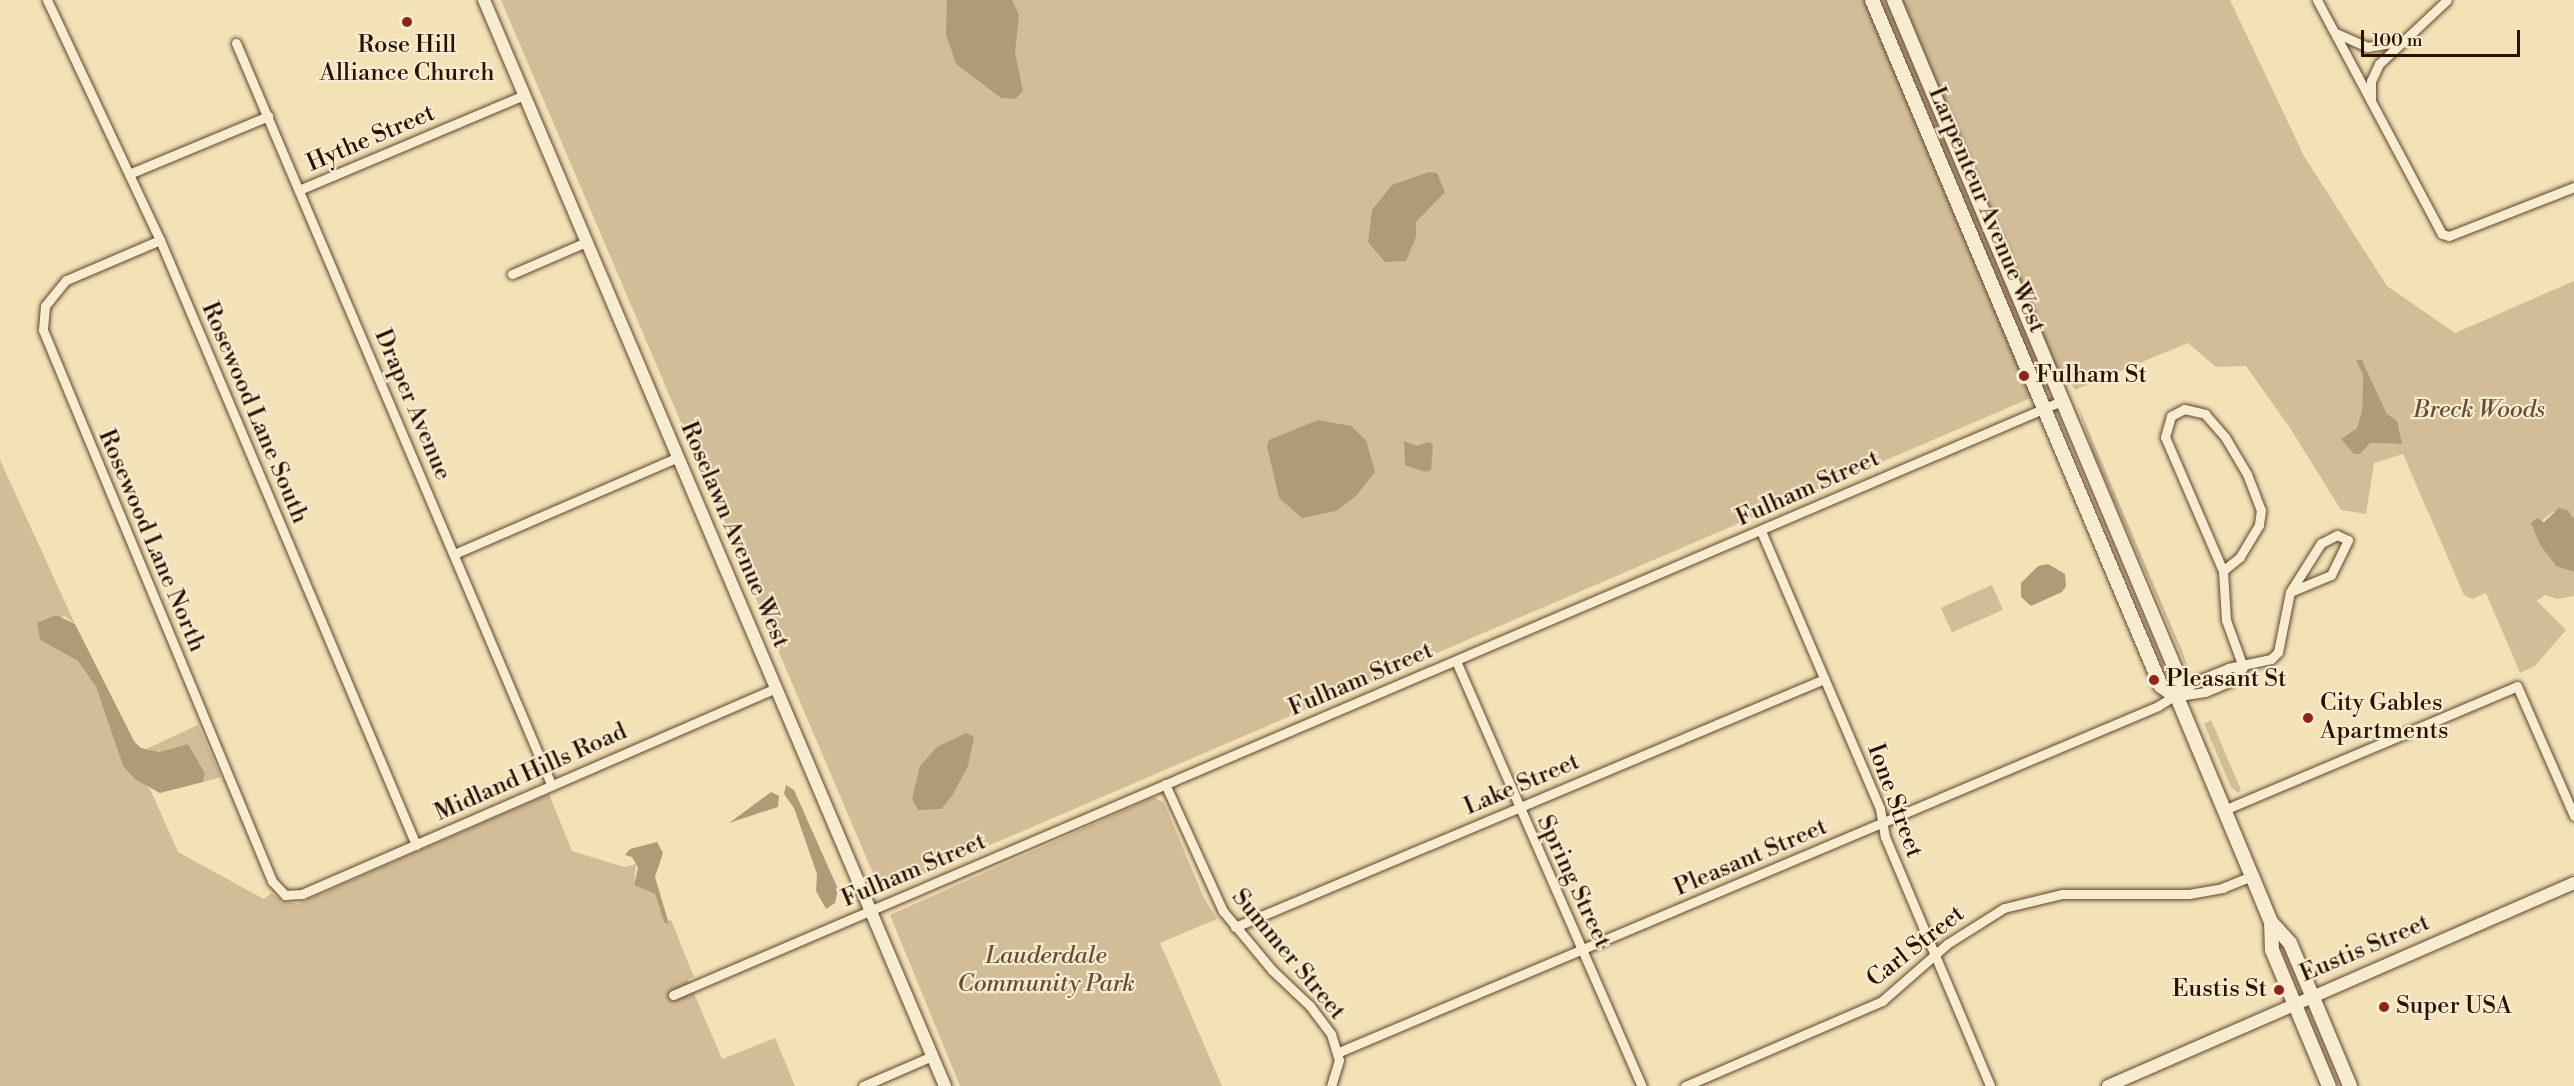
<!DOCTYPE html>
<html>
<head>
<meta charset="utf-8">
<style>
  body { margin:0 }
  #map { position:relative; width:2574px; height:1086px; overflow:hidden; background:#f3e2b7; font-family:"Libre Bodoni",serif }
  div>[style] { position:absolute }
  .green>* { inset:0; background:#d1be98; transform-origin:0 0 }
  .water>* { inset:0; background:#b09b79 }
  .roads { filter:drop-shadow(0 0 2px #5e452e) drop-shadow(0 0 2px #5e452e) }
  .minor>* { height:9px; margin:-4.5px; padding:0 4.5px; transform-origin:4.5px; border-radius:4.5px; background:#f7ecd0 }
  .tertiary>* { height:12px; margin:-6px; padding:0 6px; transform-origin:6px; border-radius:6px; background:#f7ecd0 }
  .secondary>* { height:14px; margin:-7px; padding:0 7px; transform-origin:7px; border-radius:7px; background:#f7ecd0 }
  .dots>* { width:16px; height:16px; translate:-50% -50%; box-sizing:border-box; border:3px solid #f7ecd0; border-radius:50% }
  span { translate:-50% -50%; white-space:nowrap; text-align:center; line-height:1.15; -webkit-text-stroke:4.5px #f7ecd0; paint-order:stroke }
  .poi-label { font-size:24px; color:#2d1100 }
  .left { translate:0 -50%; text-align:left }
  .right { translate:-100% -50%; text-align:right }
  .street-label { font-size:24px; color:#2d1100 }
  .park-label { font-size:24px; color:#664e35; font-style:italic }
  .scale { position:absolute; left:2361px; top:30px; width:159px; height:27px; box-sizing:border-box; border:3px solid #2d1100; border-top:0; padding-left:8px; font-size:18px; line-height:21px; white-space:nowrap; color:#2d1100; -webkit-text-stroke:4px #f7ecd0; paint-order:stroke }
</style>
</head>
<body>
<div id="map">
  <div class="green">
    <i style="clip-path:polygon(evenodd,501px 0,2230px 0,2304px 156px,2387px 286px,2455px 333px,2574px 281px,2574px 518px,2571px 514px,2553px 512px,2535px 526px,2540px 545px,2556px 566px,2574px 572px,2574px 596px,2557px 599px,2545px 595px,2537px 601px,2566px 630px,2535px 666px,2520px 673px,2486px 593px,2472px 599px,2464px 595px,2403px 454px,2374px 463px,2366px 514px,2341px 510px,2290px 428px,2246px 366px,2216px 367px,2188px 343px,2075px 390px,2070px 381px,881px 892px,501px 0,2357px 360px,2362px 360px,2401px 444px,2370px 443px,2362px 449px,2341px 439px,2357px 428px,2362px 411px,2363px 375px,2357px 360px)"></i>
    <i style="clip-path:polygon(2076px 401px,2182px 651px,2191px 677px,2093px 452px)"></i>
    <i style="clip-path:polygon(0 460px,75px 624px,65px 616px,37px 623px,40px 640px,78px 661px,96px 687px,123px 766px,150px 789px,178px 852px,264px 899px,271px 893px,282px 901px,298px 904px,549px 794px,572px 851px,624px 867px,636px 864px,634px 885px,655px 894px,664px 922px,671px 920px,694px 977px,688px 979px,722px 1059px,775px 1038px,795px 1086px,0 1086px)"></i>
    <i style="left:1992px;top:585px;width:27px;height:56px;rotate:66deg"></i>
    <i style="clip-path:polygon(2211px 720px,2241px 790px,2238px 793px,2231px 787px,2204px 724px)"></i>
    <i style="clip-path:polygon(198px 725px,221px 777px,203px 782px,205px 773px,188px 744px,159px 752px,146px 749px)"></i>
    <i style="clip-path:polygon(1154px 797px,1164px 803px,1204px 898px,1217px 919px,1160px 943px,1222px 1086px,960px 1086px,890px 915px)"></i>
  </div>
  <div class="water">
    <i style="clip-path:polygon(947px 0,1012px 0,1019px 15px,1015px 52px,1023px 91px,1015px 99px,1001px 98px,956px 64px,946px 35px)"></i>
    <i style="clip-path:polygon(1429px 172px,1437px 173px,1445px 192px,1416px 222px,1416px 237px,1406px 261px,1385px 262px,1368px 242px,1372px 210px,1392px 185px)"></i>
    <i style="clip-path:polygon(2356px 360px,2362px 360px,2387px 414px,2397px 421px,2402px 444px,2370px 443px,2360px 454px,2354px 454px,2341px 439px,2357px 428px,2362px 411px,2363px 375px)"></i>
    <i style="clip-path:polygon(1318px 420px,1351px 426px,1366px 440px,1375px 472px,1356px 496px,1336px 511px,1302px 518px,1279px 498px,1267px 446px,1269px 440px)"></i>
    <i style="clip-path:polygon(1404px 441px,1416px 446px,1429px 442px,1433px 445px,1431px 470px,1425px 472px,1405px 465px)"></i>
    <i style="clip-path:polygon(2559px 508px,2567px 510px,2574px 518px,2574px 572px,2556px 566px,2540px 545px,2531px 523px,2537px 518px,2544px 522px)"></i>
    <i style="clip-path:polygon(2048px 564px,2065px 574px,2066px 586px,2062px 592px,2031px 606px,2021px 597px,2021px 583px,2038px 566px)"></i>
    <i style="clip-path:polygon(56px 615px,75px 624px,134px 741px,141px 748px,159px 752px,188px 744px,205px 773px,203px 782px,160px 793px,136px 780px,123px 766px,96px 687px,78px 661px,40px 640px,37px 623px)"></i>
    <i style="clip-path:polygon(966px 733px,974px 737px,972px 747px,968px 766px,952px 796px,941px 809px,918px 810px,912px 799px,920px 766px,937px 747px)"></i>
    <i style="clip-path:polygon(786px 785px,794px 790px,838px 889px,835px 903px,826px 909px,816px 891px,817px 874px,794px 808px,784px 794px)"></i>
    <i style="clip-path:polygon(771px 792px,779px 796px,778px 807px,729px 823px)"></i>
    <i style="clip-path:polygon(657px 842px,663px 853px,655px 877px,669px 924px,664px 922px,655px 894px,634px 885px,638px 868px,632px 857px,625px 855px,630px 849px)"></i>
  </div>
  <div class="roads">
    <div class="minor">
      <i style="left:47px;top:0;width:265px;rotate:64.8deg"></i>
      <i style="left:160px;top:240px;width:657px;rotate:67.06deg"></i>
      <i style="left:2317px;top:0;width:265px;rotate:61.9deg"></i>
      <i style="left:2442px;top:234px;width:7px;rotate:16deg"></i>
      <i style="left:2449px;top:236px;width:134px;rotate:-21.4deg"></i>
      <i style="left:2336px;top:33px;width:34px;rotate:24deg"></i>
      <i style="left:2367px;top:47px;width:31px;rotate:-9deg"></i>
      <i style="left:236px;top:43px;width:805px;rotate:66.97deg"></i>
      <i style="left:2371px;top:101px;width:20px;rotate:-90deg"></i>
      <i style="left:2371px;top:81px;width:19px;rotate:-65deg"></i>
      <i style="left:2379px;top:64px;width:93px;rotate:-43.3deg"></i>
      <i style="left:129px;top:174px;width:151px;rotate:-22.6deg"></i>
      <i style="left:299px;top:190px;width:244px;rotate:-22.9deg"></i>
      <i style="left:160px;top:240px;width:102px;rotate:156.9deg"></i>
      <i style="left:66px;top:280px;width:33px;rotate:129deg"></i>
      <i style="left:45px;top:306px;width:24px;rotate:95deg"></i>
      <i style="left:43px;top:330px;width:597px;rotate:67.43deg"></i>
      <i style="left:272px;top:881px;width:19px;rotate:47deg"></i>
      <i style="left:285px;top:895px;width:17px;rotate:-3deg"></i>
      <i style="left:302px;top:894px;width:517px;rotate:-23.49deg"></i>
      <i style="left:512px;top:274px;width:81px;rotate:-23.4deg"></i>
      <i style="left:2184px;top:409px;width:22px;rotate:13deg"></i>
      <i style="left:2205px;top:414px;width:30px;rotate:49deg"></i>
      <i style="left:2225px;top:437px;width:43px;rotate:59.3deg"></i>
      <i style="left:2247px;top:474px;width:39px;rotate:69deg"></i>
      <i style="left:2261px;top:510px;width:15px;rotate:98deg"></i>
      <i style="left:2259px;top:525px;width:37px;rotate:121deg"></i>
      <i style="left:2240px;top:557px;width:22px;rotate:141deg"></i>
      <i style="left:2223px;top:571px;width:146px;rotate:-113.4deg"></i>
      <i style="left:2165px;top:437px;width:22px;rotate:-74deg"></i>
      <i style="left:2171px;top:416px;width:15px;rotate:-28deg"></i>
      <i style="left:1761px;top:531px;width:302px;rotate:66.8deg"></i>
      <i style="left:1880px;top:809px;width:28px;rotate:80deg"></i>
      <i style="left:1885px;top:837px;width:270px;rotate:67.1deg"></i>
      <i style="left:454px;top:554px;width:244px;rotate:-23.4deg"></i>
      <i style="left:2223px;top:571px;width:49px;rotate:86.5deg"></i>
      <i style="left:2226px;top:620px;width:50px;rotate:70.1deg"></i>
      <i style="left:1456px;top:661px;width:464px;rotate:66.4deg"></i>
      <i style="left:2179px;top:696px;width:26px;rotate:-9deg"></i>
      <i style="left:2205px;top:692px;width:30px;rotate:-23deg"></i>
      <i style="left:2233px;top:680px;width:16px;rotate:-52deg"></i>
      <i style="left:1165px;top:784px;width:140px;rotate:65.5deg"></i>
      <i style="left:1223px;top:911px;width:77px;rotate:50.3deg"></i>
      <i style="left:1272px;top:970px;width:52px;rotate:43.5deg"></i>
      <i style="left:1310px;top:1006px;width:35px;rotate:53deg"></i>
      <i style="left:1331px;top:1034px;width:27px;rotate:73deg"></i>
      <i style="left:1339px;top:1060px;width:27px;rotate:107deg"></i>
      <i style="left:2224px;top:810px;width:318px;rotate:-22.9deg"></i>
      <i style="left:2517px;top:686px;width:142px;rotate:66.3deg"></i>
      <i style="left:1235px;top:927px;width:639px;rotate:-22.83deg"></i>
      <i style="left:673px;top:995px;width:1513px;rotate:-23.16deg"></i>
      <i style="left:1339px;top:1052px;width:889px;rotate:-22.9deg"></i>
      <i style="left:2158px;top:706px;width:49px;rotate:-32.4deg"></i>
      <i style="left:2199px;top:680px;width:31px;rotate:-22deg"></i>
      <i style="left:2228px;top:668px;width:44px;rotate:-11.8deg"></i>
      <i style="left:2271px;top:659px;width:10px;rotate:-45deg"></i>
      <i style="left:2278px;top:652px;width:61px;rotate:-78.7deg"></i>
      <i style="left:2290px;top:592px;width:44px;rotate:-22.5deg"></i>
      <i style="left:2331px;top:575px;width:39px;rotate:-64deg"></i>
      <i style="left:2348px;top:540px;width:12px;rotate:-156deg"></i>
      <i style="left:2337px;top:535px;width:18px;rotate:153deg"></i>
      <i style="left:2321px;top:543px;width:58px;rotate:122.3deg"></i>
      <i style="left:863px;top:1086px;width:75px;rotate:-23.5deg"></i>
      <i style="left:1685px;top:1086px;width:215px;rotate:-23.3deg"></i>
      <i style="left:1882px;top:1001px;width:86px;rotate:-41.2deg"></i>
      <i style="left:1947px;top:944px;width:67px;rotate:-32.3deg"></i>
      <i style="left:2004px;top:908px;width:60px;rotate:-13.6deg"></i>
      <i style="left:2062px;top:894px;width:127px"></i>
      <i style="left:2189px;top:894px;width:34px;rotate:-10deg"></i>
      <i style="left:2222px;top:888px;width:32px;rotate:-22deg"></i>
    </div>
    <div class="tertiary">
      <i style="left:484px;top:0;width:1180px;rotate:67deg"></i>
      <i style="left:2108px;top:1086px;width:508px;rotate:-23.54deg"></i>
    </div>
    <div class="secondary">
      <i style="left:1872px;top:0;width:744px;rotate:67.16deg"></i>
      <i style="left:2161px;top:686px;width:19px;rotate:35deg"></i>
      <i style="left:1894px;top:0;width:735px;rotate:67.2deg"></i>
      <i style="left:2179px;top:678px;width:19px;rotate:96deg"></i>
      <i style="left:2177px;top:697px;width:194px;rotate:67.3deg"></i>
      <i style="left:2252px;top:876px;width:50px;rotate:67.6deg"></i>
      <i style="left:2271px;top:922px;width:28px;rotate:48deg"></i>
      <i style="left:2290px;top:943px;width:155px;rotate:67.2deg"></i>
      <i style="left:2271px;top:922px;width:28px;rotate:88deg"></i>
      <i style="left:2272px;top:950px;width:147px;rotate:67.3deg"></i>
    </div>
  </div>
  <div class="dots">
    <i style="left:407px;top:22px;background:#8f2418"></i>
    <i style="left:2024px;top:376px;background:#8f2418"></i>
    <i style="left:2154px;top:680px;background:#8f2418"></i>
    <i style="left:2308px;top:718px;background:#8f2418"></i>
    <i style="left:2279px;top:990px;background:#8f2418"></i>
    <i style="left:2384px;top:1007px;background:#8f2418"></i>
  </div>
  <div class="poi-label">
    <span style="left:407px;top:60px">Rose Hill<br>Alliance Church</span>
    <span class="left" style="left:2036px;top:376px">Fulham St</span>
    <span class="left" style="left:2166px;top:680px">Pleasant St</span>
    <span class="left" style="left:2320px;top:718px">City Gables<br>Apartments</span>
    <span class="right" style="left:2267px;top:990px">Eustis St</span>
    <span class="left" style="left:2396px;top:1007px">Super USA</span>
  </div>
  <div class="street-label">
    <span style="left:371px;top:139px;rotate:-23deg">Hythe Street</span>
    <span style="left:1986px;top:210px;rotate:67deg">Larpenteur Avenue West</span>
    <span style="left:412px;top:405px;rotate:67deg">Draper Avenue</span>
    <span style="left:254px;top:413px;rotate:67deg">Rosewood Lane South</span>
    <span style="left:1808px;top:489px;rotate:-24deg">Fulham Street</span>
    <span style="left:734px;top:535px;rotate:67deg">Roselawn Avenue West</span>
    <span style="left:151px;top:541px;rotate:67deg">Rosewood Lane North</span>
    <span style="left:1361px;top:680px;rotate:-23deg">Fulham Street</span>
    <span style="left:531px;top:773px;rotate:-24deg">Midland Hills Road</span>
    <span style="left:1522px;top:785px;rotate:-23deg">Lake Street</span>
    <span style="left:1894px;top:801px;rotate:70deg">Ione Street</span>
    <span style="left:1751px;top:858px;rotate:-23deg">Pleasant Street</span>
    <span style="left:914px;top:871px;rotate:-23deg">Fulham Street</span>
    <span style="left:1573px;top:882px;rotate:65deg">Spring Street</span>
    <span style="left:1916px;top:947px;rotate:-38deg">Carl Street</span>
    <span style="left:2365px;top:949px;rotate:-23deg">Eustis Street</span>
    <span style="left:1288px;top:955px;rotate:50deg">Summer Street</span>
  </div>
  <div class="park-label">
    <span style="left:2479px;top:411px">Breck Woods</span>
    <span style="left:1046px;top:971px">Lauderdale<br>Community Park</span>
  </div>
  <div class="scale">100 m</div>
</div>
</body>
</html>
